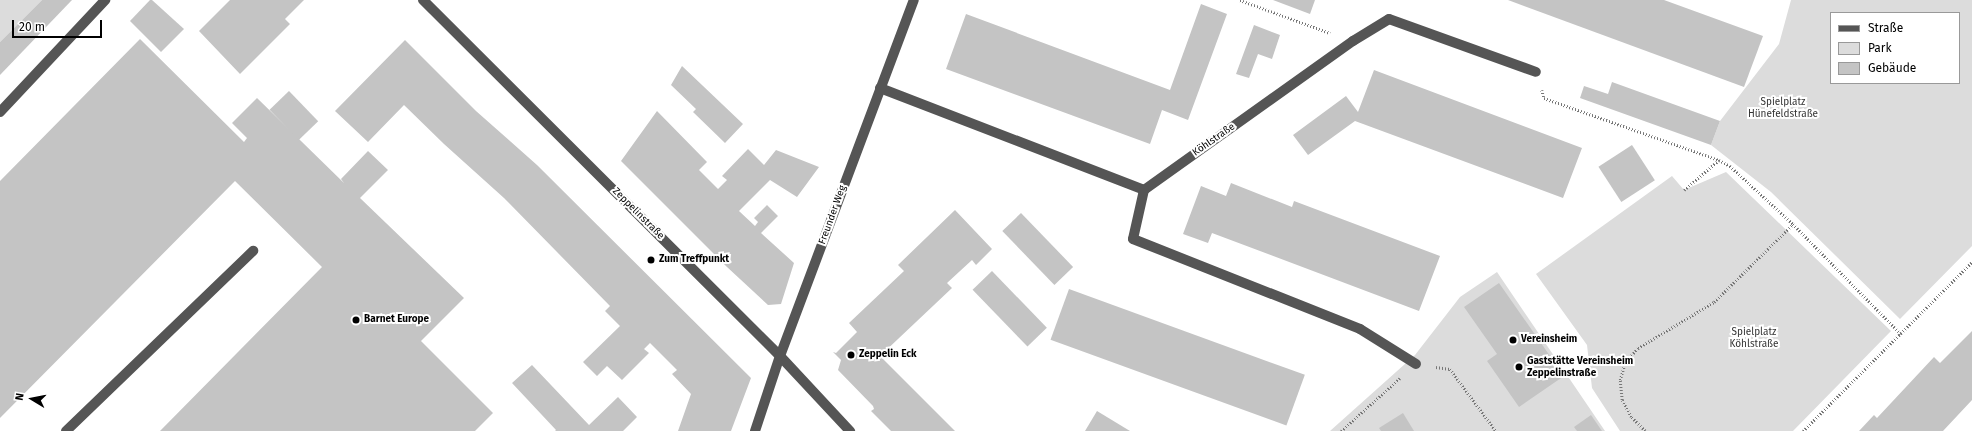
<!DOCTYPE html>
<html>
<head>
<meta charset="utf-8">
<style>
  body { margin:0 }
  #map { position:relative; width:1972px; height:431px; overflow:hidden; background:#fff; font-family:"Fira Sans",sans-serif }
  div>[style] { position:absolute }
  .green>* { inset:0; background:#dcdcdc }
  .building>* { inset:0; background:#c4c4c4; transform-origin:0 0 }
  .path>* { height:2.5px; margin-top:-1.25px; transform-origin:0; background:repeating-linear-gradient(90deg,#777 0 1px,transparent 0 3px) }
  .minor>* { height:10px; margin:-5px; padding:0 5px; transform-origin:5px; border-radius:5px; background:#555 }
  .dots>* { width:11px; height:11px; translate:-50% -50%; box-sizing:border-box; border:2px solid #fff; border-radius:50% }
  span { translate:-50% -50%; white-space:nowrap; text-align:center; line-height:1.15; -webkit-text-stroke:4px #fff; paint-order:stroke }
  .park-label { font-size:10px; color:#333 }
  .street-label { font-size:10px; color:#000 }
  .poi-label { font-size:10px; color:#000; font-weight:700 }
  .left { translate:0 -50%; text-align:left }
  .legend { position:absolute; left:1830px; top:12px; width:130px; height:72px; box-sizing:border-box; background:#fff; border:1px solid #999; margin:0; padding:5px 7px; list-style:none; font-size:12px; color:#000 }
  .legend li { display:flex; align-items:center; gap:8px; height:20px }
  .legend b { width:20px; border:1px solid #999 }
  .north { position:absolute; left:12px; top:379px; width:40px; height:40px; -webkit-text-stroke:3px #fff; paint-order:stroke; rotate:280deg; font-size:11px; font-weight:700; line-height:16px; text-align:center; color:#000 }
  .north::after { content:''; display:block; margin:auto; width:14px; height:18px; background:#000; clip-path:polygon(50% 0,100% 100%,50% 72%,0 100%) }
  .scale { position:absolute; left:12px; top:20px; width:90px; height:18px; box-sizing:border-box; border:2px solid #000; border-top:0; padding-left:5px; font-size:12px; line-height:14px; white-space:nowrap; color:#000; -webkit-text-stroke:3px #fff; paint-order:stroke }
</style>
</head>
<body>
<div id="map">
  <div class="green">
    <i style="clip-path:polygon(0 0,42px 0,0 42px)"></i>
    <i style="clip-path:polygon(evenodd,1791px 0,1972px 0,1972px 246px,1900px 319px,1771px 192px,1711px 145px,1720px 121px,1779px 44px,1791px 0,1831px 13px,1959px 13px,1959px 83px,1831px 83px,1831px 13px)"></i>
    <i style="clip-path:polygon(1726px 172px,1891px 331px,1793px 431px,1620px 431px,1592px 388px,1587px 345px,1536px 274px,1672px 176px,1684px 190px)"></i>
    <i style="clip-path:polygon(1497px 272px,1605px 431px,1330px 431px,1415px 355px,1460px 297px)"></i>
  </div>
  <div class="building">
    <i style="clip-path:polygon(42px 0,72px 0,0 75px,0 42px)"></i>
    <i style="clip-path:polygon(150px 0,152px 0,184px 29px,161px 52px,130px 21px)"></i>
    <i style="clip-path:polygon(230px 0,304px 0,285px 19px,290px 24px,240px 74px,199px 31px)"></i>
    <i style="clip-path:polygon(1273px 0,1315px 0,1310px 14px)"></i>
    <i style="clip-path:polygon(1508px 0,1664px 0,1763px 36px,1744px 87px)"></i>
    <i style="clip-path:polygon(1201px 4px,1227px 14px,1188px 120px,1162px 110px,1150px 144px,946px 69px,966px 14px,1170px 90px)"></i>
    <i style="clip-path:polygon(1254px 25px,1280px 35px,1272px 59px,1258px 54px,1249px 78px,1236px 74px)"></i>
    <i style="clip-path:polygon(140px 39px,244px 142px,247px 138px,232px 123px,257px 98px,344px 183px,341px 179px,368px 151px,388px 170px,360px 198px,464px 298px,421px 341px,493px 413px,475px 431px,160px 431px,322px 267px,235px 181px,0 418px,0 181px)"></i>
    <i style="clip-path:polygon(405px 40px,476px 111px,537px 165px,751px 378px,731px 431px,678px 431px,691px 394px,672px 374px,677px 370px,650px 343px,644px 349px,649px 353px,622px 380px,607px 366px,597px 376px,583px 362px,620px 326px,605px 311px,610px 306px,504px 198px,444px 144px,404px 105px,368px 142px,335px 111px)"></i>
    <i style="clip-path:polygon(682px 66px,743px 124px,725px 143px,693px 112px,696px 109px,671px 85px)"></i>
    <i style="clip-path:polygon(1374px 70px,1582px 148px,1563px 198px,1355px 121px,1308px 155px,1293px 135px,1346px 96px,1358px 112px)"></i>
    <i style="clip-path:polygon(1612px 82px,1720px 121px,1711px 145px,1580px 98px,1584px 86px,1608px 94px)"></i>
    <i style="left:289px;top:91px;width:42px;height:27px;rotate:46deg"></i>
    <i style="clip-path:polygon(657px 111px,707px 162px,699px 170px,718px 189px,727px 180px,722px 176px,748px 149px,764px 165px,776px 150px,819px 167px,797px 197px,770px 180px,739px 211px,755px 226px,758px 222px,754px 218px,767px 205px,778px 216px,761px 233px,794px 263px,781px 304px,768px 305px,727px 267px,621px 161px)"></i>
    <i style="left:1632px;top:145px;width:42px;height:40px;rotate:57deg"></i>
    <i style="clip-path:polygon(1231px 183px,1292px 207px,1294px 201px,1440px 256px,1419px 311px,1212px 233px,1208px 243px,1183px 234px,1201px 186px,1226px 196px)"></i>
    <i style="clip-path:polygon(955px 210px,992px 249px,976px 265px,972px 260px,947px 283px,952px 288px,880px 356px,955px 431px,891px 431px,871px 411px,874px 409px,873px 406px,838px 370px,841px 360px,833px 352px,836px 353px,857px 332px,849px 323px,904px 271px,898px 265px)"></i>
    <i style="left:1021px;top:213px;width:75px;height:26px;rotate:46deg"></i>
    <i style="left:992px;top:271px;width:79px;height:27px;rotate:46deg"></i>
    <i style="clip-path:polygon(1499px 283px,1564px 376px,1519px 407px,1487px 361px,1497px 354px,1464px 307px)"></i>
    <i style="left:1069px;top:289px;width:251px;height:54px;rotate:20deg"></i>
    <i style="clip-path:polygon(1972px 331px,1972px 400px,1943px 431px,1859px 431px,1874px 415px,1877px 418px,1934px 357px,1940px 363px)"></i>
    <i style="clip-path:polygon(532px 365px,589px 425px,618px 397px,637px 417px,623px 431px,555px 431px,556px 430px,512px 383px)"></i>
    <i style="clip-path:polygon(1097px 411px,1130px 431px,1085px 431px)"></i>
    <i style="clip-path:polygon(1403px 413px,1414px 431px,1381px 431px,1379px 428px)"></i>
    <i style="clip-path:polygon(1591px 415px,1602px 431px,1577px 431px,1574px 427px)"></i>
  </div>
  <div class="path">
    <i style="left:1240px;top:0;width:96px;rotate:20.1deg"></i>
    <i style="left:1542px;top:90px;width:8px;rotate:76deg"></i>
    <i style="left:1544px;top:98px;width:186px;rotate:19.5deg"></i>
    <i style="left:1719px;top:160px;width:13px;rotate:29deg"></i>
    <i style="left:1730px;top:166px;width:86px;rotate:42.6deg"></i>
    <i style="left:1793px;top:224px;width:154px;rotate:45.5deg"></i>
    <i style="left:1684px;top:190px;width:46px;rotate:-40.6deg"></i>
    <i style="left:1436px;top:367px;width:14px;rotate:8deg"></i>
    <i style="left:1450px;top:369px;width:77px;rotate:53.4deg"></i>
    <i style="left:1341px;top:431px;width:79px;rotate:-41.9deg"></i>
    <i style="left:1645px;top:431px;width:20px;rotate:-135deg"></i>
    <i style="left:1631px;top:417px;width:19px;rotate:-118deg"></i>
    <i style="left:1622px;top:400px;width:20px;rotate:-96deg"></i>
    <i style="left:1620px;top:380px;width:19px;rotate:-74deg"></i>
    <i style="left:1625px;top:362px;width:19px;rotate:-47deg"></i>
    <i style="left:1638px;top:348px;width:89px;rotate:-31.2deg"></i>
    <i style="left:1714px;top:302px;width:111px;rotate:-44.6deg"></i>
    <i style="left:1803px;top:431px;width:239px;rotate:-45deg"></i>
  </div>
  <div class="minor">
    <i style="left:423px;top:0;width:504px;rotate:44.92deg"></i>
    <i style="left:780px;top:356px;width:103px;rotate:47deg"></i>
    <i style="left:880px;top:88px;width:283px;rotate:21.1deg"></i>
    <i style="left:1144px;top:190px;width:257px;rotate:-35.5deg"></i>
    <i style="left:1353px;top:41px;width:42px;rotate:-31.4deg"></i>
    <i style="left:1389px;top:19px;width:156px;rotate:19.8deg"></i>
    <i style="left:0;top:112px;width:154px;rotate:-46.8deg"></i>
    <i style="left:1144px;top:190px;width:50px;rotate:102.7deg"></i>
    <i style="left:1133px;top:239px;width:244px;rotate:21.6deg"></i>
    <i style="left:1360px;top:329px;width:66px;rotate:32deg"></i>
    <i style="left:66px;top:431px;width:260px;rotate:-43.9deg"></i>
    <i style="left:755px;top:431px;width:79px;rotate:-71.6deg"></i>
    <i style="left:780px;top:356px;width:380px;rotate:-69.4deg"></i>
  </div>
  <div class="dots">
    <i style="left:651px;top:260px;background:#000"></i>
    <i style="left:356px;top:320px;background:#000"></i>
    <i style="left:1513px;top:340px;background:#000"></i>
    <i style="left:851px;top:355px;background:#000"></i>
    <i style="left:1519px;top:367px;background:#000"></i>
  </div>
  <div class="park-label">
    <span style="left:1783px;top:108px">Spielplatz<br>Hünefeldstraße</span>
    <span style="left:1754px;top:338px">Spielplatz<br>Köhlstraße</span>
  </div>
  <div class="street-label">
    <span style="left:1214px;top:140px;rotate:-35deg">Köhlstraße</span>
    <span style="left:638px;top:214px;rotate:45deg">Zeppelinstraße</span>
    <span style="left:833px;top:215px;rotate:-70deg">Freunder Weg</span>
  </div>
  <div class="poi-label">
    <span class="left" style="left:659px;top:260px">Zum Treffpunkt</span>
    <span class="left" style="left:364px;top:320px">Barnet Europe</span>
    <span class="left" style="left:1521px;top:340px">Vereinsheim</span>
    <span class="left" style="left:859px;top:355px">Zeppelin Eck</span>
    <span class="left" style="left:1527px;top:367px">Gaststätte Vereinsheim<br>Zeppelinstraße</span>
  </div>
  <ul class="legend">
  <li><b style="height:5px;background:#555"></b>Straße</li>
  <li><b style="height:11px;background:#dcdcdc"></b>Park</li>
  <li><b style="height:11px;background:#c4c4c4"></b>Gebäude</li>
  </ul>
  <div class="north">N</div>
  <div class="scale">20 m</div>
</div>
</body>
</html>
